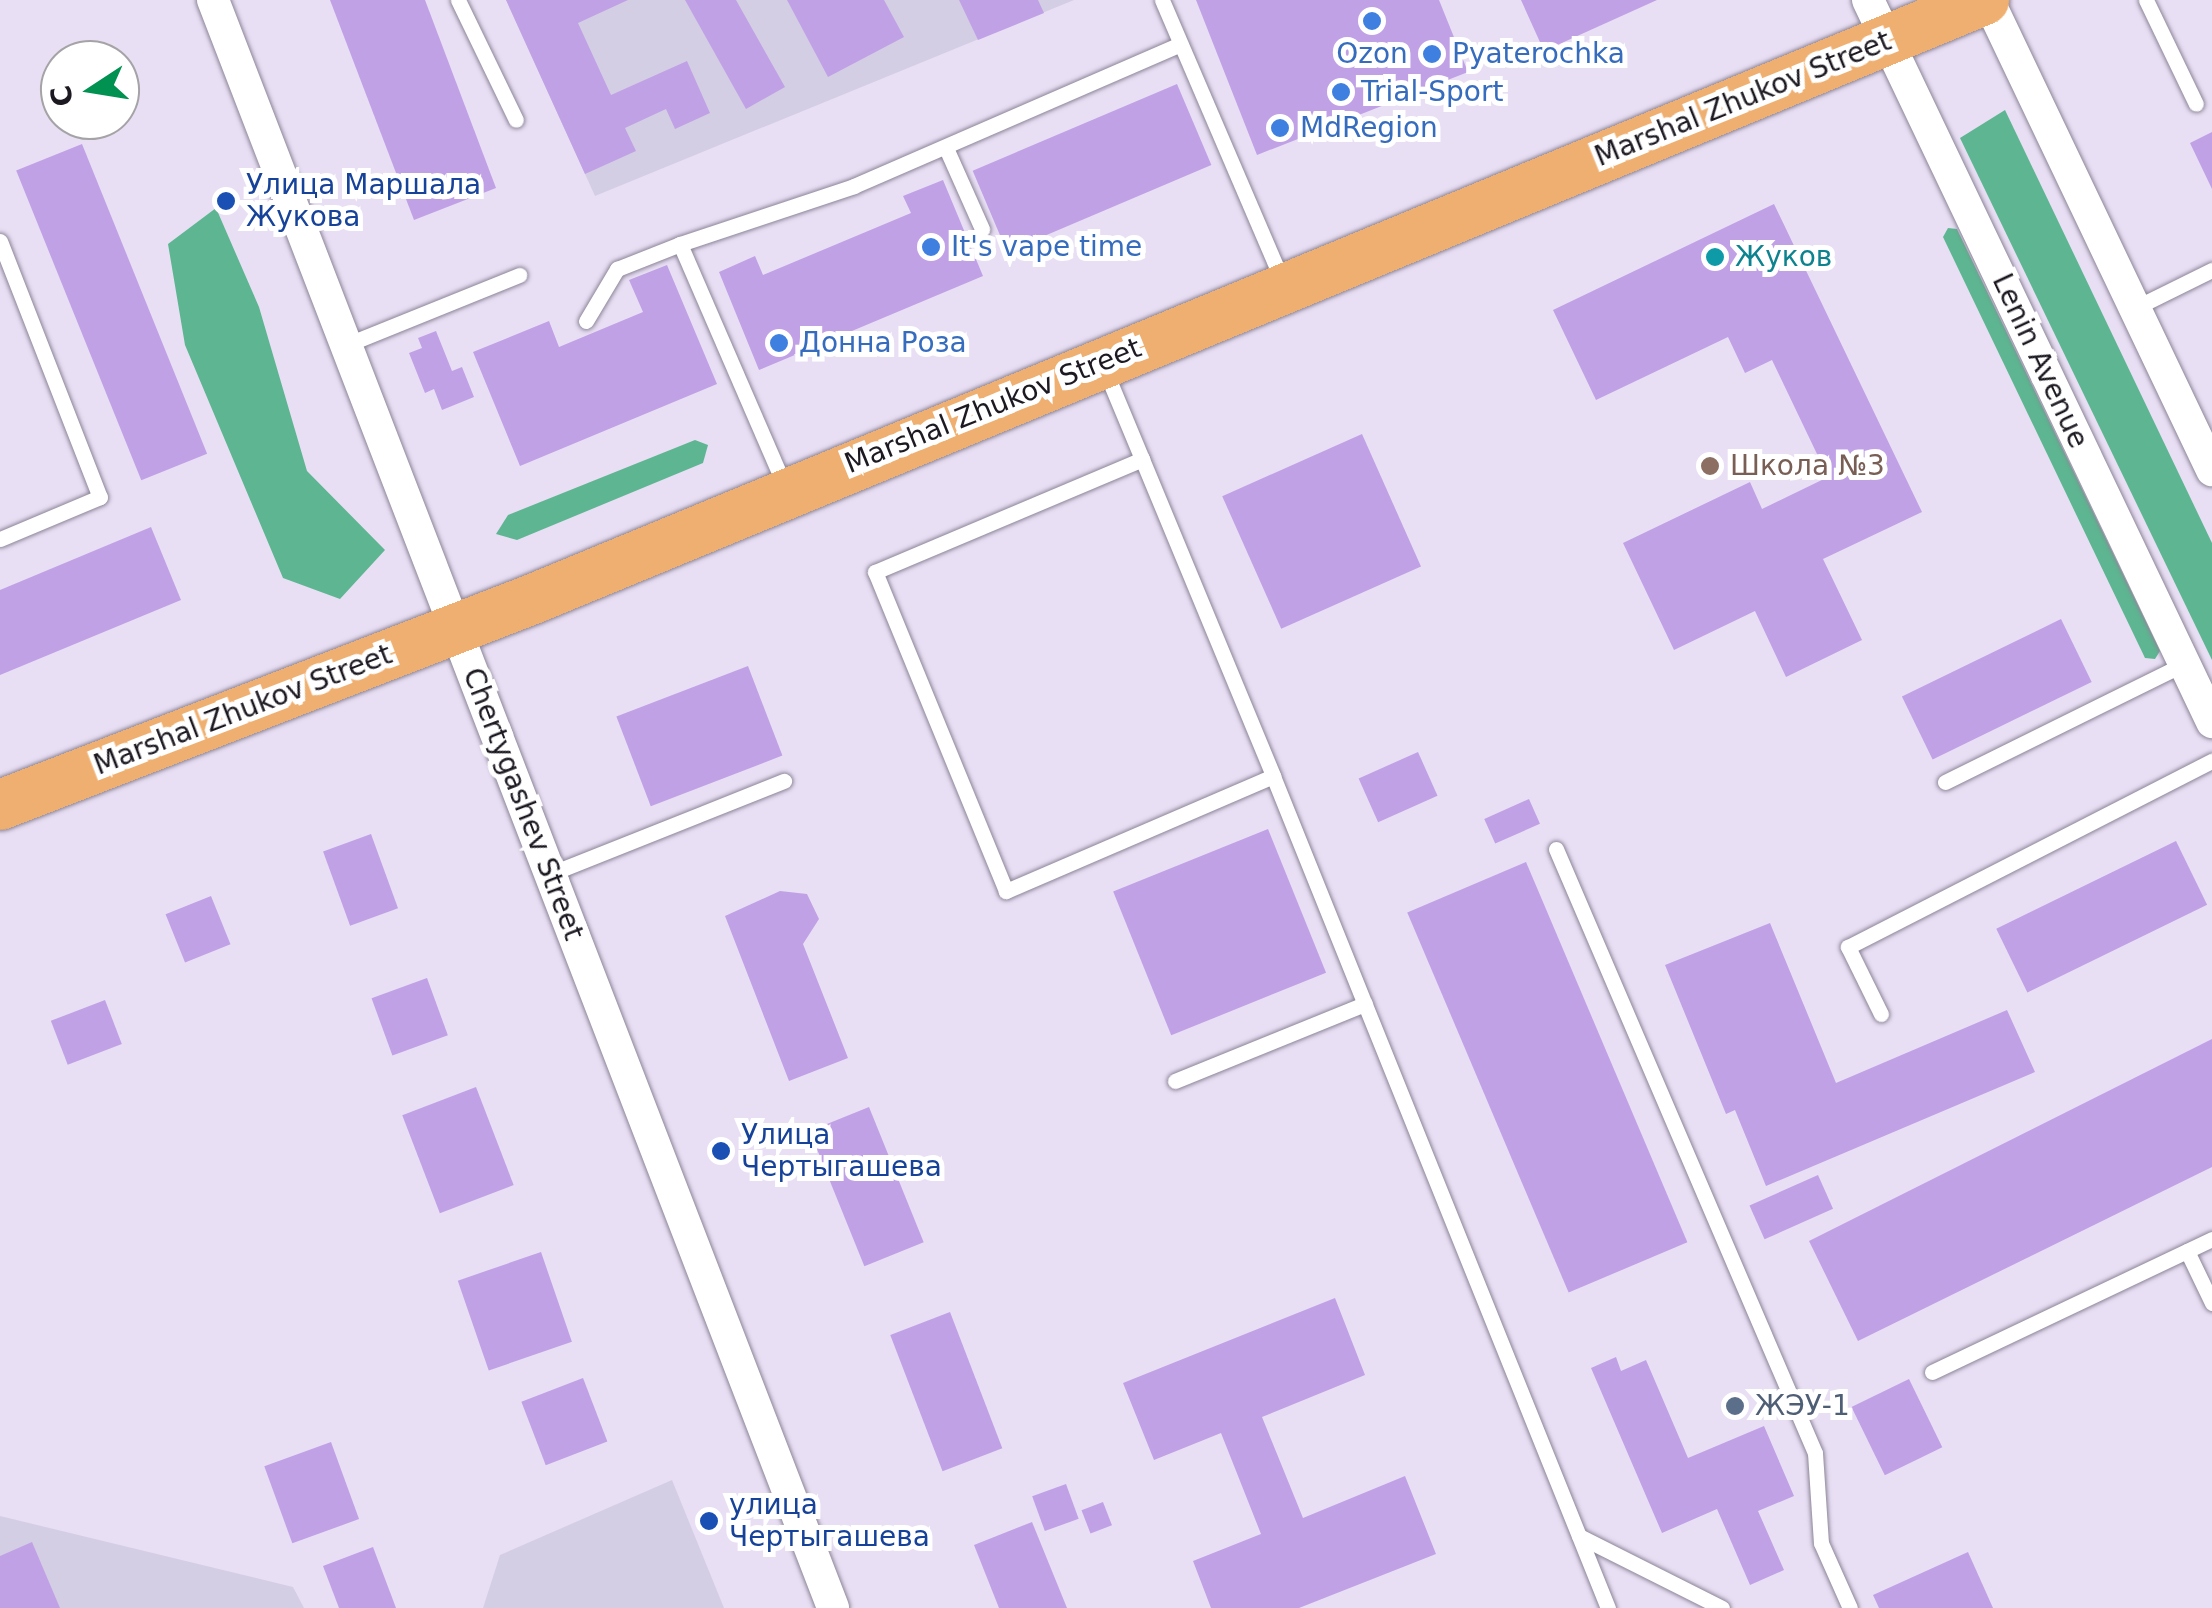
<!DOCTYPE html>
<html>
<head>
<meta charset="utf-8">
<style>
  body { margin:0 }
  #map { position:relative; width:2212px; height:1608px; overflow:hidden; background:#e8dff4; font-family:"DejaVu Sans",sans-serif }
  div>[style] { position:absolute }
  .industrial>* { inset:0; background:#d4cee4 }
  .forest>* { inset:0; background:#5db691 }
  .building>* { inset:0; background:#c0a1e6; transform-origin:0 0 }
  .roads { filter:drop-shadow(0 0 2px #8c8497) drop-shadow(0 0 2px #8c8497) }
  .lane>* { height:15px; margin:-7.5px; padding:0 7.5px; transform-origin:7.5px; border-radius:7.5px; background:#fff }
  .street>* { height:32px; margin:-16px; padding:0 16px; transform-origin:16px; border-radius:16px; background:#fff }
  .primary>* { height:50px; margin:-25px; padding:0 25px; transform-origin:25px; border-radius:25px; background:#efaf70 }
  .dots>* { width:28px; height:28px; translate:-50% -50%; box-sizing:border-box; border:5px solid #fff; border-radius:50% }
  span { translate:-50% -50%; white-space:nowrap; text-align:center; line-height:1.15; -webkit-text-stroke:10px #fff; paint-order:stroke }
  .shop-label { font-size:28px; color:#366cbe }
  .left { translate:0 -50%; text-align:left }
  .street-label { font-size:28px; color:#1d1921 }
  .transit-label { font-size:28px; color:#164399 }
  .culture-label { font-size:28px; color:#0d838f }
  .education-label { font-size:28px; color:#785e54 }
  .service-label { font-size:28px; color:#4e5e75 }
  .north { position:absolute; left:40px; top:40px; width:100px; height:100px; box-sizing:border-box; background:#fff; border:2px solid #a5a3a6; border-radius:50%; rotate:258deg; font-size:28px; font-weight:700; line-height:40px; text-align:center; color:#1d1921 }
  .north::after { content:''; display:block; margin:auto; width:35px; height:45px; background:#019251; clip-path:polygon(50% 0,100% 100%,50% 72%,0 100%) }
</style>
</head>
<body>
<div id="map">
  <div class="industrial">
    <i style="clip-path:polygon(506px 0,1074px 0,595px 196px)"></i>
    <i style="clip-path:polygon(672px 1480px,724px 1608px,483px 1608px,500px 1555px)"></i>
    <i style="clip-path:polygon(0 1516px,293px 1587px,304px 1608px,0 1608px)"></i>
  </div>
  <div class="forest">
    <i style="clip-path:polygon(2005px 110px,2212px 543px,2212px 660px,1960px 138px)"></i>
    <i style="clip-path:polygon(216px 208px,259px 307px,307px 471px,385px 550px,340px 599px,283px 578px,185px 345px,168px 244px)"></i>
    <i style="clip-path:polygon(1948px 228px,1957px 229px,2160px 651px,2155px 659px,2145px 658px,1943px 237px)"></i>
    <i style="clip-path:polygon(695px 440px,708px 445px,703px 463px,517px 540px,496px 534px,508px 515px)"></i>
  </div>
  <div class="building">
    <i style="clip-path:polygon(330px 0,425px 0,496px 188px,414px 220px)"></i>
    <i style="clip-path:polygon(506px 0,628px 0,578px 23px,611px 95px,687px 61px,710px 113px,675px 129px,666px 109px,625px 128px,636px 151px,585px 174px)"></i>
    <i style="clip-path:polygon(685px 0,736px 0,785px 87px,746px 109px)"></i>
    <i style="clip-path:polygon(787px 0,884px 0,904px 37px,828px 77px)"></i>
    <i style="clip-path:polygon(959px 0,1038px 0,1044px 13px,978px 40px)"></i>
    <i style="clip-path:polygon(1196px 0,1439px 0,1468px 72px,1257px 155px)"></i>
    <i style="clip-path:polygon(1521px 0,1657px 0,1544px 51px)"></i>
    <i style="left:1177px;top:84px;width:88px;height:222px;rotate:67deg"></i>
    <i style="clip-path:polygon(2212px 132px,2212px 189px,2190px 143px)"></i>
    <i style="left:82px;top:144px;width:334px;height:71px;rotate:68deg"></i>
    <i style="clip-path:polygon(943px 180px,983px 276px,759px 370px,719px 272px,755px 256px,763px 275px,911px 213px,903px 196px)"></i>
    <i style="clip-path:polygon(1774px 204px,1922px 512px,1823px 559px,1862px 640px,1786px 677px,1755px 611px,1674px 650px,1623px 543px,1750px 482px,1762px 509px,1828px 477px,1772px 360px,1745px 373px,1728px 337px,1596px 400px,1553px 310px)"></i>
    <i style="clip-path:polygon(667px 265px,717px 384px,520px 466px,473px 352px,549px 321px,559px 347px,643px 312px,629px 280px)"></i>
    <i style="clip-path:polygon(436px 331px,452px 371px,462px 367px,474px 397px,442px 410px,434px 389px,425px 393px,409px 353px,422px 348px,418px 338px)"></i>
    <i style="left:1362px;top:434px;width:145px;height:153px;rotate:66deg"></i>
    <i style="clip-path:polygon(151px 527px,181px 600px,0 675px,0 590px)"></i>
    <i style="left:2061px;top:619px;width:70px;height:177px;rotate:64deg"></i>
    <i style="left:748px;top:666px;width:96px;height:141px;rotate:69deg"></i>
    <i style="left:1418px;top:752px;width:48px;height:65px;rotate:66deg"></i>
    <i style="left:1529px;top:799px;width:27px;height:49px;rotate:66deg"></i>
    <i style="left:1268px;top:829px;width:155px;height:167px;rotate:68deg"></i>
    <i style="left:371px;top:834px;width:79px;height:51px;rotate:70deg"></i>
    <i style="left:2176px;top:841px;width:71px;height:200px;rotate:64deg"></i>
    <i style="left:1526px;top:862px;width:413px;height:129px;rotate:67deg"></i>
    <i style="clip-path:polygon(780px 891px,807px 894px,819px 919px,803px 944px,848px 1058px,789px 1081px,725px 916px)"></i>
    <i style="left:211px;top:896px;width:52px;height:49px;rotate:68deg"></i>
    <i style="clip-path:polygon(1770px 923px,1836px 1083px,2007px 1010px,2035px 1072px,1766px 1186px,1735px 1110px,1726px 1114px,1665px 965px)"></i>
    <i style="left:427px;top:978px;width:61px;height:59px;rotate:70deg"></i>
    <i style="left:105px;top:1000px;width:47px;height:58px;rotate:69deg"></i>
    <i style="clip-path:polygon(2212px 1039px,2212px 1167px,1858px 1341px,1809px 1241px)"></i>
    <i style="left:476px;top:1087px;width:105px;height:79px;rotate:69deg"></i>
    <i style="left:869px;top:1107px;width:146px;height:64px;rotate:68deg"></i>
    <i style="left:1818px;top:1175px;width:37px;height:75px;rotate:66deg"></i>
    <i style="left:541px;top:1252px;width:95px;height:88px;rotate:71deg"></i>
    <i style="clip-path:polygon(1335px 1298px,1365px 1375px,1262px 1417px,1303px 1518px,1405px 1476px,1436px 1554px,1299px 1608px,1211px 1608px,1193px 1561px,1261px 1534px,1221px 1433px,1154px 1460px,1123px 1383px)"></i>
    <i style="left:950px;top:1312px;width:146px;height:64px;rotate:69deg"></i>
    <i style="clip-path:polygon(1616px 1357px,1621px 1371px,1646px 1360px,1688px 1458px,1764px 1426px,1794px 1496px,1758px 1511px,1784px 1570px,1750px 1585px,1717px 1509px,1662px 1533px,1591px 1368px)"></i>
    <i style="left:583px;top:1378px;width:68px;height:66px;rotate:69deg"></i>
    <i style="left:1909px;top:1379px;width:76px;height:64px;rotate:64deg"></i>
    <i style="left:331px;top:1442px;width:82px;height:71px;rotate:70deg"></i>
    <i style="left:1066px;top:1484px;width:37px;height:36px;rotate:70deg"></i>
    <i style="left:1103px;top:1502px;width:25px;height:23px;rotate:69deg"></i>
    <i style="clip-path:polygon(1032px 1522px,1067px 1608px,999px 1608px,974px 1545px)"></i>
    <i style="clip-path:polygon(32px 1542px,60px 1608px,0 1608px,0 1556px)"></i>
    <i style="clip-path:polygon(373px 1547px,396px 1608px,339px 1608px,323px 1566px)"></i>
    <i style="clip-path:polygon(1968px 1552px,1993px 1608px,1879px 1608px,1873px 1595px)"></i>
  </div>
  <div class="roads">
    <div class="lane">
      <i style="left:458px;top:0;width:133px;rotate:64.2deg"></i>
      <i style="left:1162px;top:0;width:307px;rotate:66.8deg"></i>
      <i style="left:2146px;top:0;width:115px;rotate:64.3deg"></i>
      <i style="left:946px;top:148px;width:89px;rotate:66deg"></i>
      <i style="left:0;top:241px;width:275px;rotate:68.7deg"></i>
      <i style="left:100px;top:497px;width:108px;rotate:157.2deg"></i>
      <i style="left:680px;top:244px;width:183px;rotate:-18.4deg"></i>
      <i style="left:854px;top:186px;width:353px;rotate:-23.5deg"></i>
      <i style="left:2135px;top:308px;width:86px;rotate:-26.3deg"></i>
      <i style="left:586px;top:321px;width:61px;rotate:-59.2deg"></i>
      <i style="left:617px;top:269px;width:68px;rotate:-21.6deg"></i>
      <i style="left:680px;top:244px;width:265px;rotate:66.6deg"></i>
      <i style="left:346px;top:345px;width:187px;rotate:-22deg"></i>
      <i style="left:1105px;top:370px;width:96px;rotate:67.4deg"></i>
      <i style="left:1142px;top:459px;width:343px;rotate:67.5deg"></i>
      <i style="left:1273px;top:776px;width:291px;rotate:156.7deg"></i>
      <i style="left:1006px;top:891px;width:345px;rotate:-112.3deg"></i>
      <i style="left:875px;top:572px;width:290px;rotate:-22.9deg"></i>
      <i style="left:1273px;top:776px;width:897px;rotate:68.07deg"></i>
      <i style="left:1945px;top:782px;width:267px;rotate:-26.3deg"></i>
      <i style="left:1556px;top:849px;width:657px;rotate:66.79deg"></i>
      <i style="left:1815px;top:1453px;width:90px;rotate:86.2deg"></i>
      <i style="left:1821px;top:1543px;width:71px;rotate:66deg"></i>
      <i style="left:550px;top:874px;width:252px;rotate:-21.7deg"></i>
      <i style="left:1881px;top:1014px;width:75px;rotate:-116.2deg"></i>
      <i style="left:1848px;top:947px;width:409px;rotate:-27.1deg"></i>
      <i style="left:1175px;top:1081px;width:205px;rotate:-22.1deg"></i>
      <i style="left:2187px;top:1251px;width:58px;rotate:64.3deg"></i>
      <i style="left:1932px;top:1372px;width:310px;rotate:-25.4deg"></i>
      <i style="left:1579px;top:1536px;width:160px;rotate:26.7deg"></i>
    </div>
    <div class="street">
      <i style="left:213px;top:0;width:1723px;rotate:68.91deg"></i>
      <i style="left:1868px;top:0;width:800px;rotate:64.52deg"></i>
      <i style="left:1988px;top:0;width:521px;rotate:64.52deg"></i>
    </div>
    <div class="primary">
      <i style="left:0;top:805px;width:571px;rotate:-21.13deg"></i>
      <i style="left:533px;top:599px;width:1570px;rotate:-22.43deg"></i>
    </div>
  </div>
  <div class="dots">
    <i style="left:1372px;top:21px;background:#3f7fe0"></i>
    <i style="left:1432px;top:54px;background:#3f7fe0"></i>
    <i style="left:1341px;top:92px;background:#3f7fe0"></i>
    <i style="left:1280px;top:128px;background:#3f7fe0"></i>
    <i style="left:226px;top:201px;background:#1a4fb4"></i>
    <i style="left:931px;top:247px;background:#3f7fe0"></i>
    <i style="left:1715px;top:257px;background:#0f9aa8"></i>
    <i style="left:779px;top:343px;background:#3f7fe0"></i>
    <i style="left:1710px;top:466px;background:#8d6e63"></i>
    <i style="left:721px;top:1151px;background:#1a4fb4"></i>
    <i style="left:1735px;top:1406px;background:#5c6f8a"></i>
    <i style="left:709px;top:1521px;background:#1a4fb4"></i>
  </div>
  <div class="shop-label">
    <span style="left:1372px;top:54px">Ozon</span>
    <span class="left" style="left:1452px;top:54px">Pyaterochka</span>
    <span class="left" style="left:1361px;top:92px">Trial-Sport</span>
    <span class="left" style="left:1300px;top:128px">MdRegion</span>
    <span class="left" style="left:951px;top:247px">It's vape time</span>
    <span class="left" style="left:799px;top:343px">Донна Роза</span>
  </div>
  <div class="street-label">
    <span style="left:1743px;top:99px;rotate:-22deg">Marshal Zhukov Street</span>
    <span style="left:2040px;top:361px;rotate:65deg">Lenin Avenue</span>
    <span style="left:993px;top:406px;rotate:-22deg">Marshal Zhukov Street</span>
    <span style="left:243px;top:710px;rotate:-21deg">Marshal Zhukov Street</span>
    <span style="left:523px;top:804px;rotate:69deg">Chertygashev Street</span>
  </div>
  <div class="transit-label">
    <span class="left" style="left:246px;top:201px">Улица Маршала<br>Жукова</span>
    <span class="left" style="left:741px;top:1151px">Улица<br>Чертыгашева</span>
    <span class="left" style="left:729px;top:1521px">улица<br>Чертыгашева</span>
  </div>
  <div class="culture-label">
    <span class="left" style="left:1735px;top:257px">Жуков</span>
  </div>
  <div class="education-label">
    <span class="left" style="left:1730px;top:466px">Школа №3</span>
  </div>
  <div class="service-label">
    <span class="left" style="left:1755px;top:1406px">ЖЭУ-1</span>
  </div>
  <div class="north">С</div>
</div>
</body>
</html>
